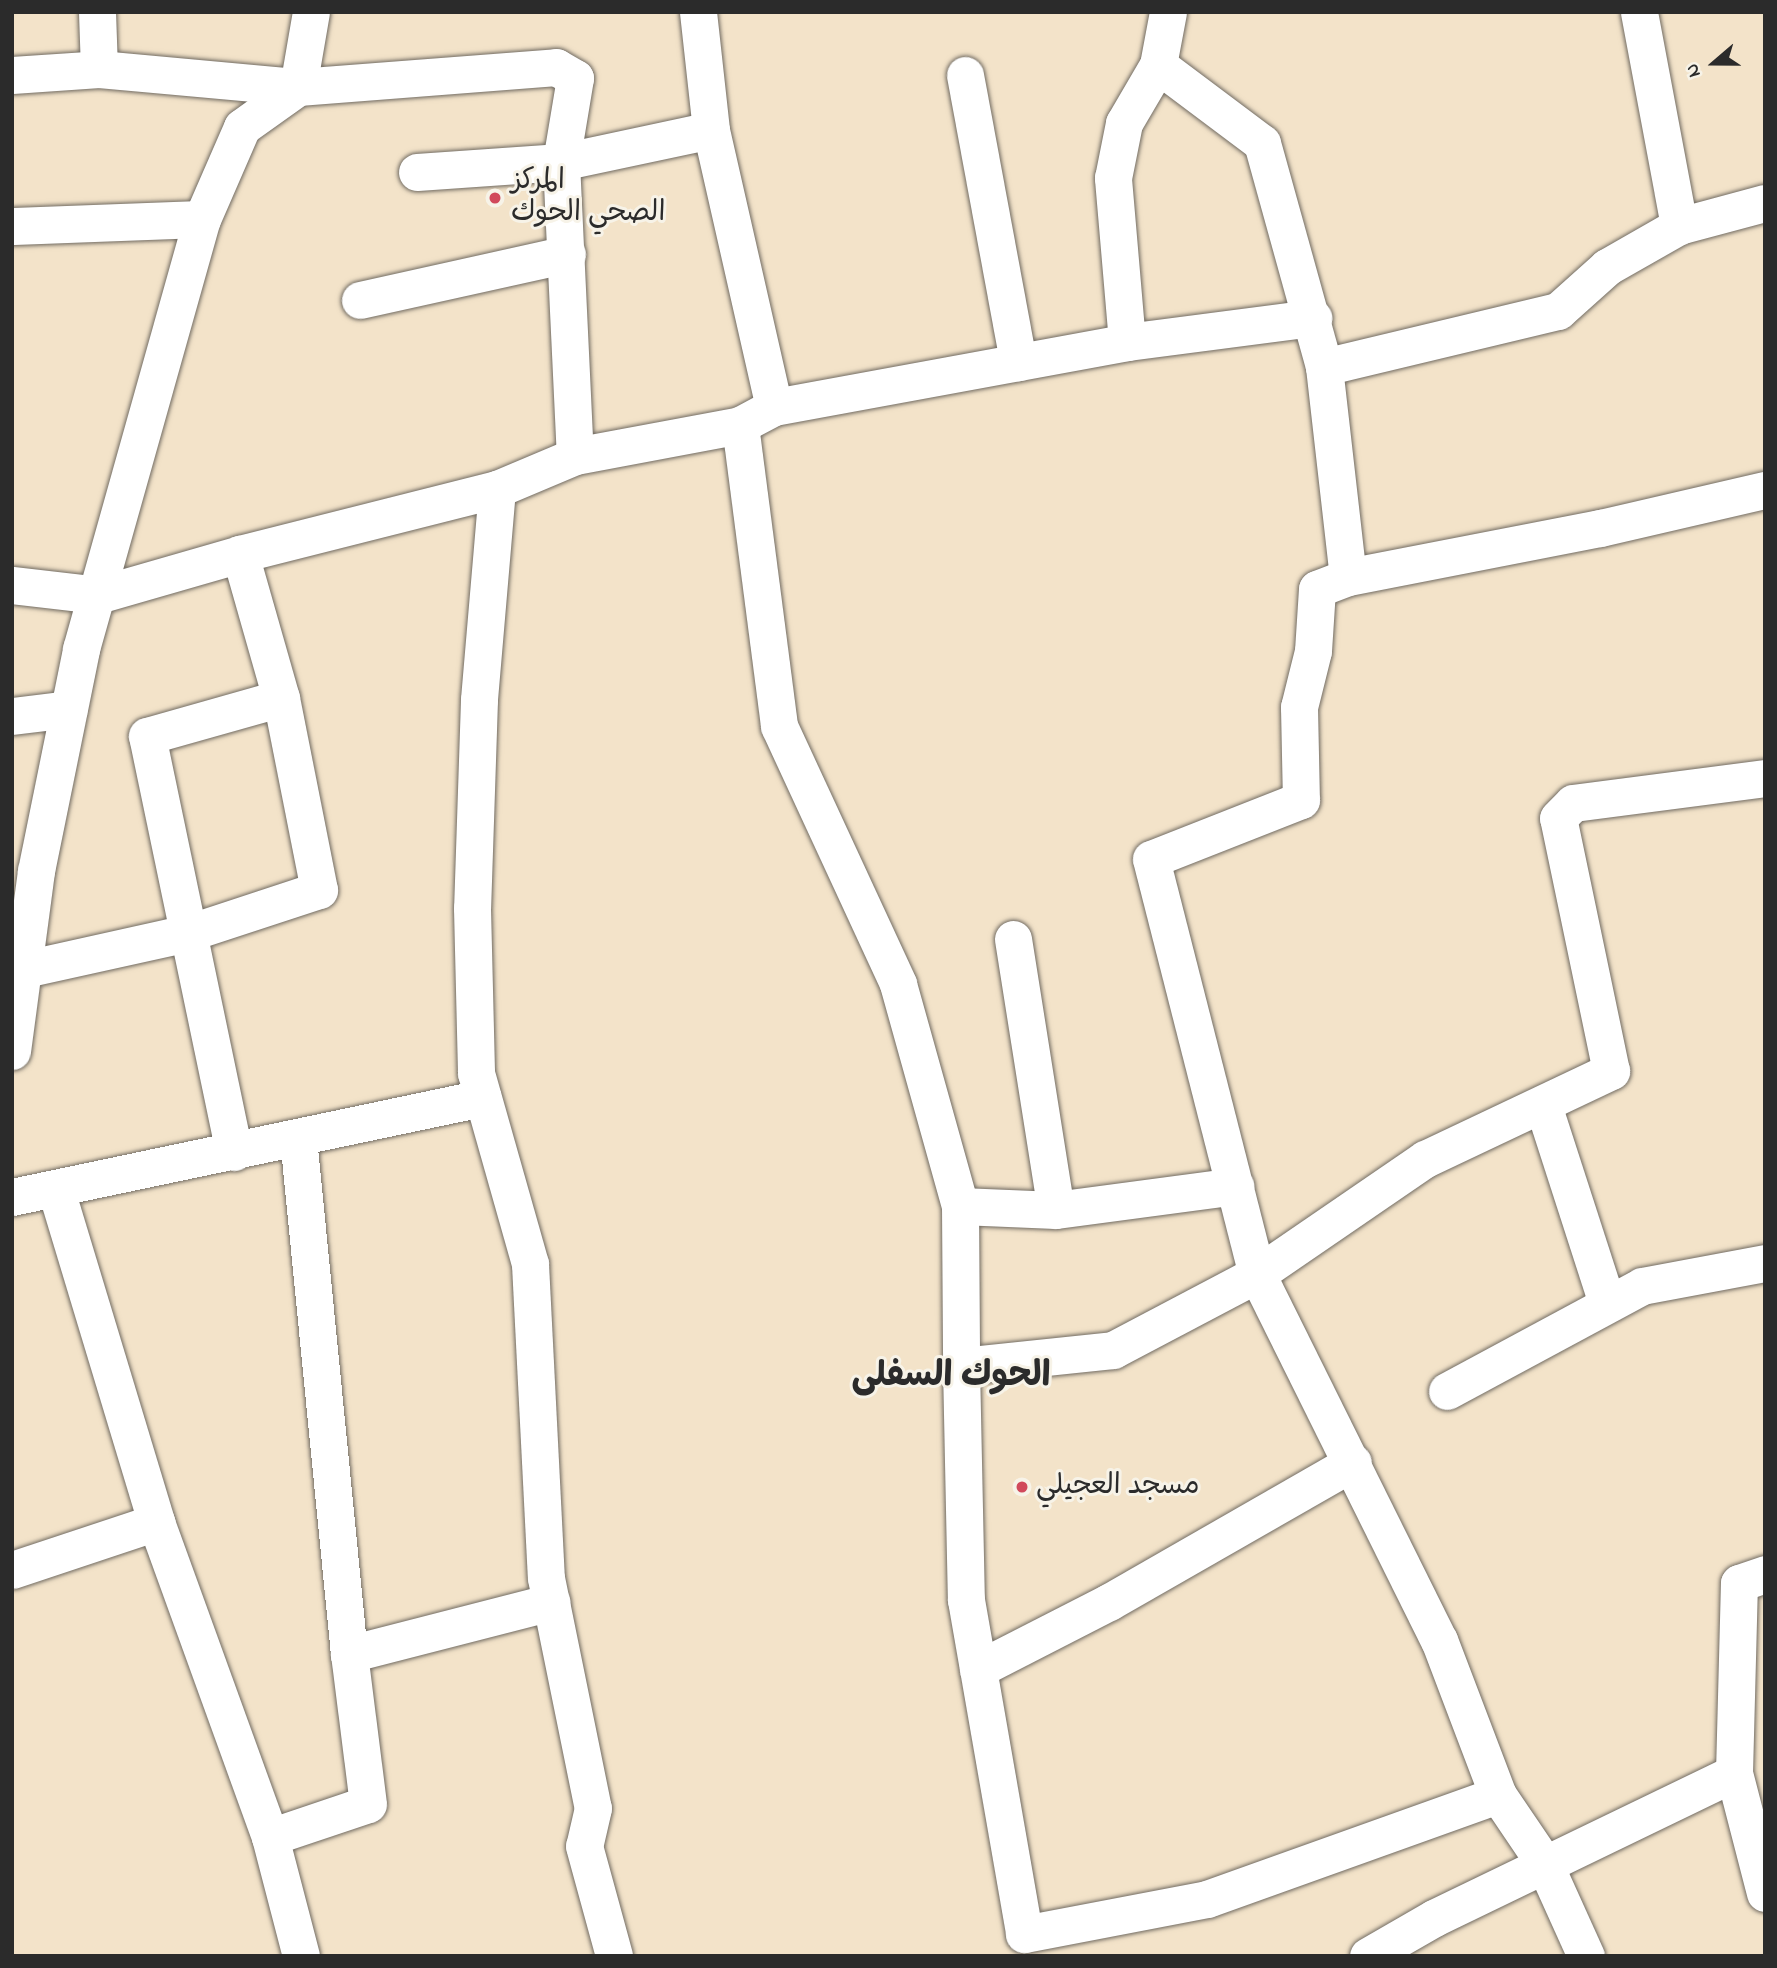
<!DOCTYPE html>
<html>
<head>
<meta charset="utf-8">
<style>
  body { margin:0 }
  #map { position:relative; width:1777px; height:1968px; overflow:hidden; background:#f3e3c9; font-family:"Indie Flower","Playpen Sans Arabic",sans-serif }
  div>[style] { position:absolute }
  .roads { filter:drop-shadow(0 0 2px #716b62) drop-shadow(0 0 2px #716b62) }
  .minor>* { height:37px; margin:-18.5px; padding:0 18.5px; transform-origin:18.5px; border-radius:18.5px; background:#fff }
  .dots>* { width:19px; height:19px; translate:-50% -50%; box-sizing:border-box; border:4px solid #f7f3e8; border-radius:50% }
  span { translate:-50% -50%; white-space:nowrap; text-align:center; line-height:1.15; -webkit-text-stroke:6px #f7f3e8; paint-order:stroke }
  .poi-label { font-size:28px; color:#2b2b2b }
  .left { translate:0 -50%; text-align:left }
  .district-label { font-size:35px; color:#2b2b2b; font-weight:700 }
  .frame { position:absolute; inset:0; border:14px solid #2b2b2b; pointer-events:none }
  .north { position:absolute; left:1679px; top:28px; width:70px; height:70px; -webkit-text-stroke:5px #f7f3e8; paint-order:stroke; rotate:250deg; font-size:19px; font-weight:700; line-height:28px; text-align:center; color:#2b2b2b }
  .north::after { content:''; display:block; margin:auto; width:24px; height:32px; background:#2b2b2b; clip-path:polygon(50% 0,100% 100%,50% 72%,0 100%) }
</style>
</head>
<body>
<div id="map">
  <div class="roads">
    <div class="minor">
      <i style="left:97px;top:12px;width:57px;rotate:88deg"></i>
      <i style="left:698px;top:12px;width:119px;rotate:83.7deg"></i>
      <i style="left:711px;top:130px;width:284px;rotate:77.2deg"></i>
      <i style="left:1168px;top:12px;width:54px;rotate:100.7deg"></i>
      <i style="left:1158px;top:65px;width:130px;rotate:36.9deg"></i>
      <i style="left:1262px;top:143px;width:232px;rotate:74.5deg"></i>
      <i style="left:1324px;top:367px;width:211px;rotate:83.5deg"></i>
      <i style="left:1348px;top:577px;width:33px;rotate:159deg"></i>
      <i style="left:1317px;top:589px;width:62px;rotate:93.7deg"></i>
      <i style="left:1313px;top:651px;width:58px;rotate:104deg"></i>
      <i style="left:1299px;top:707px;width:93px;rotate:88.8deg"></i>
      <i style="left:1301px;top:800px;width:161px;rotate:158.5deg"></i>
      <i style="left:1151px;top:859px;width:428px;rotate:75.7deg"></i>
      <i style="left:1257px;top:1274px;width:409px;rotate:63.6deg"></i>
      <i style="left:1439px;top:1640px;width:166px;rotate:69.2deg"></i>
      <i style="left:1498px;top:1795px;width:82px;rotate:55.9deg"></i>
      <i style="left:1544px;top:1863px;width:102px;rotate:65.7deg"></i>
      <i style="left:1639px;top:12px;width:218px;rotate:79.4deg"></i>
      <i style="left:12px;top:75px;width:87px;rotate:-3.9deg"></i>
      <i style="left:99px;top:69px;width:200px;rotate:5.2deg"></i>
      <i style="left:298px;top:87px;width:259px;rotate:-4.4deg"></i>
      <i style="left:556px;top:67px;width:22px;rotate:30deg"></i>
      <i style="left:575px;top:78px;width:85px;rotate:99.5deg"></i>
      <i style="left:561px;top:162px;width:294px;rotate:87.3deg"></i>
      <i style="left:965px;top:75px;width:292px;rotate:79.5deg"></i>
      <i style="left:417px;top:172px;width:144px;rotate:-4deg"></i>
      <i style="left:561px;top:162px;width:153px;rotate:-12deg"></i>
      <i style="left:12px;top:226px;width:190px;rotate:-2.1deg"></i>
      <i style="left:360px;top:300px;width:212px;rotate:-12.5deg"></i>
      <i style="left:1127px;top:342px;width:165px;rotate:-94.9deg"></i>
      <i style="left:1113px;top:178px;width:56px;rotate:-78.7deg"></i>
      <i style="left:1124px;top:123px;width:67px;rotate:-59.6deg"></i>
      <i style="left:1324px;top:367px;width:241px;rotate:-13.5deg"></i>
      <i style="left:1558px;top:311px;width:66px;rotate:-41.9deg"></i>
      <i style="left:1607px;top:267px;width:83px;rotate:-29.7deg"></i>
      <i style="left:1679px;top:226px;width:89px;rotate:-15deg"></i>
      <i style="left:740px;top:425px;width:304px;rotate:82.6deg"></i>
      <i style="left:779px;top:726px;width:284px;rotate:65.2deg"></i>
      <i style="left:898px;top:984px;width:230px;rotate:74.4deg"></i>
      <i style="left:497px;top:489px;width:212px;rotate:94.9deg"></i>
      <i style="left:479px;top:700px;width:208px;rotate:91.9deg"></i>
      <i style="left:472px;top:908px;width:165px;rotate:88.6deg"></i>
      <i style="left:476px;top:1073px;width:198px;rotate:74.2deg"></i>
      <i style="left:530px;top:1264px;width:314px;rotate:87.1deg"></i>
      <i style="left:546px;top:1578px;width:235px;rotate:78.5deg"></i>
      <i style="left:593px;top:1808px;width:39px;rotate:103deg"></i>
      <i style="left:584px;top:1846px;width:114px;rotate:74.7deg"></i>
      <i style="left:1348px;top:577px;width:257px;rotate:-11deg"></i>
      <i style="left:1600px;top:528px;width:169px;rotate:-13deg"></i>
      <i style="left:12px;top:585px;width:87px;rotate:6.6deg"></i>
      <i style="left:98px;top:595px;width:148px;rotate:-16.1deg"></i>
      <i style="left:240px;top:554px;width:265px;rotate:-14.2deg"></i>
      <i style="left:497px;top:489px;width:85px;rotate:-22.9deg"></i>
      <i style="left:575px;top:456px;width:168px;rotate:-10.6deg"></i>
      <i style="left:740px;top:425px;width:38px;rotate:-28deg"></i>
      <i style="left:774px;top:407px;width:359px;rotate:-10.4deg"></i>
      <i style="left:1127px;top:342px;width:188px;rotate:-7.4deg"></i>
      <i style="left:12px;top:716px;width:57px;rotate:-7deg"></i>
      <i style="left:1013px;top:939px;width:274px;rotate:81deg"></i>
      <i style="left:1056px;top:1210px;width:96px;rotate:-177.6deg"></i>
      <i style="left:960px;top:1206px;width:160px;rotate:89.6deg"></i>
      <i style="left:961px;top:1366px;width:234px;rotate:88.8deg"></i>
      <i style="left:966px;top:1600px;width:339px;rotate:80.1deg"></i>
      <i style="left:1024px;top:1934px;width:186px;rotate:-10.8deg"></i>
      <i style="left:1207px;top:1899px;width:309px;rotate:-19.7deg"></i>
      <i style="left:25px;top:969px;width:167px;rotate:-12.5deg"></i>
      <i style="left:188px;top:933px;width:138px;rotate:-18.2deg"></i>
      <i style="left:319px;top:890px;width:196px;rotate:-101.2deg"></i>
      <i style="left:281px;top:698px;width:150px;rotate:-105.9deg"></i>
      <i style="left:12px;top:1051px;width:182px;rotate:-82.4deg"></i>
      <i style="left:36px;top:871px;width:227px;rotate:-78.5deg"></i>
      <i style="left:81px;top:649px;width:447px;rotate:-74.3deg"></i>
      <i style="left:202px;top:219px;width:100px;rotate:-66.5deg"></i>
      <i style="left:242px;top:127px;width:69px;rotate:-35.5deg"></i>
      <i style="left:298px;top:87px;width:76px;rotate:-80.2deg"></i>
      <i style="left:1543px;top:1105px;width:208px;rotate:72.1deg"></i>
      <i style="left:234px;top:1152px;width:425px;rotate:-101.8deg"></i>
      <i style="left:147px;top:736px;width:139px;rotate:-15.8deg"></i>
      <i style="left:56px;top:1190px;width:347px;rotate:73.2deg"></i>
      <i style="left:156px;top:1522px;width:335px;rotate:70.1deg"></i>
      <i style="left:270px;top:1837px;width:123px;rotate:75.4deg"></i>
      <i style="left:12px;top:1197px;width:481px;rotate:-11.9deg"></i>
      <i style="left:1056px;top:1210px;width:181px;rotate:-7.6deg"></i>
      <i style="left:961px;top:1366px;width:153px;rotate:-6deg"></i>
      <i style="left:1113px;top:1350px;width:163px;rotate:-27.8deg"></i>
      <i style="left:1257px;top:1274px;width:204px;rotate:-34.4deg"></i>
      <i style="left:1425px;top:1159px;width:206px;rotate:-25.3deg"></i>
      <i style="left:1611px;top:1071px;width:258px;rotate:-101.8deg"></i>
      <i style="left:1558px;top:818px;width:21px;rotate:-45deg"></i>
      <i style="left:1573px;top:803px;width:194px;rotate:-7.4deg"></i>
      <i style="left:1447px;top:1391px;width:221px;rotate:-28.3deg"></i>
      <i style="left:1642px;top:1286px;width:125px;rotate:-10.6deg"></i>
      <i style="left:12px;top:1570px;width:152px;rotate:-18.4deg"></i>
      <i style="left:349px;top:1654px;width:209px;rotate:-14.4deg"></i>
      <i style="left:978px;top:1669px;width:147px;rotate:-27.1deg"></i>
      <i style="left:1109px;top:1602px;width:281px;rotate:-29.8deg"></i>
      <i style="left:1734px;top:1773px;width:124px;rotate:75.5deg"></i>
      <i style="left:270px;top:1837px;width:103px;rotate:-18.6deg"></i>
      <i style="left:368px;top:1804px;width:151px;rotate:-97.2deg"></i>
      <i style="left:349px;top:1654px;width:519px;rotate:-95.64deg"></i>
      <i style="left:1368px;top:1956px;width:76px;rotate:-29.9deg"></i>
      <i style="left:1434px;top:1918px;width:333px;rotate:-25.8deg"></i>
      <i style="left:1734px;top:1773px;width:190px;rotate:-88.5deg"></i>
      <i style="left:1739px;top:1583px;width:28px;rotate:-19deg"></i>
    </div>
  </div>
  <div class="dots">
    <i style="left:495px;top:198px;background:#d1495b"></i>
    <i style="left:1022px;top:1487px;background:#d1495b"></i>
  </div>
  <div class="poi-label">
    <span class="left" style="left:511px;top:198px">المركز<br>الصحي الحوك</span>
    <span class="left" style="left:1036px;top:1487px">مسجد العجيلي</span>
  </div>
  <div class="district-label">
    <span style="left:951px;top:1377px">الحوك السفلى</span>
  </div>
  <div class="frame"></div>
  <div class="north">N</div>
</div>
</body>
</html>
